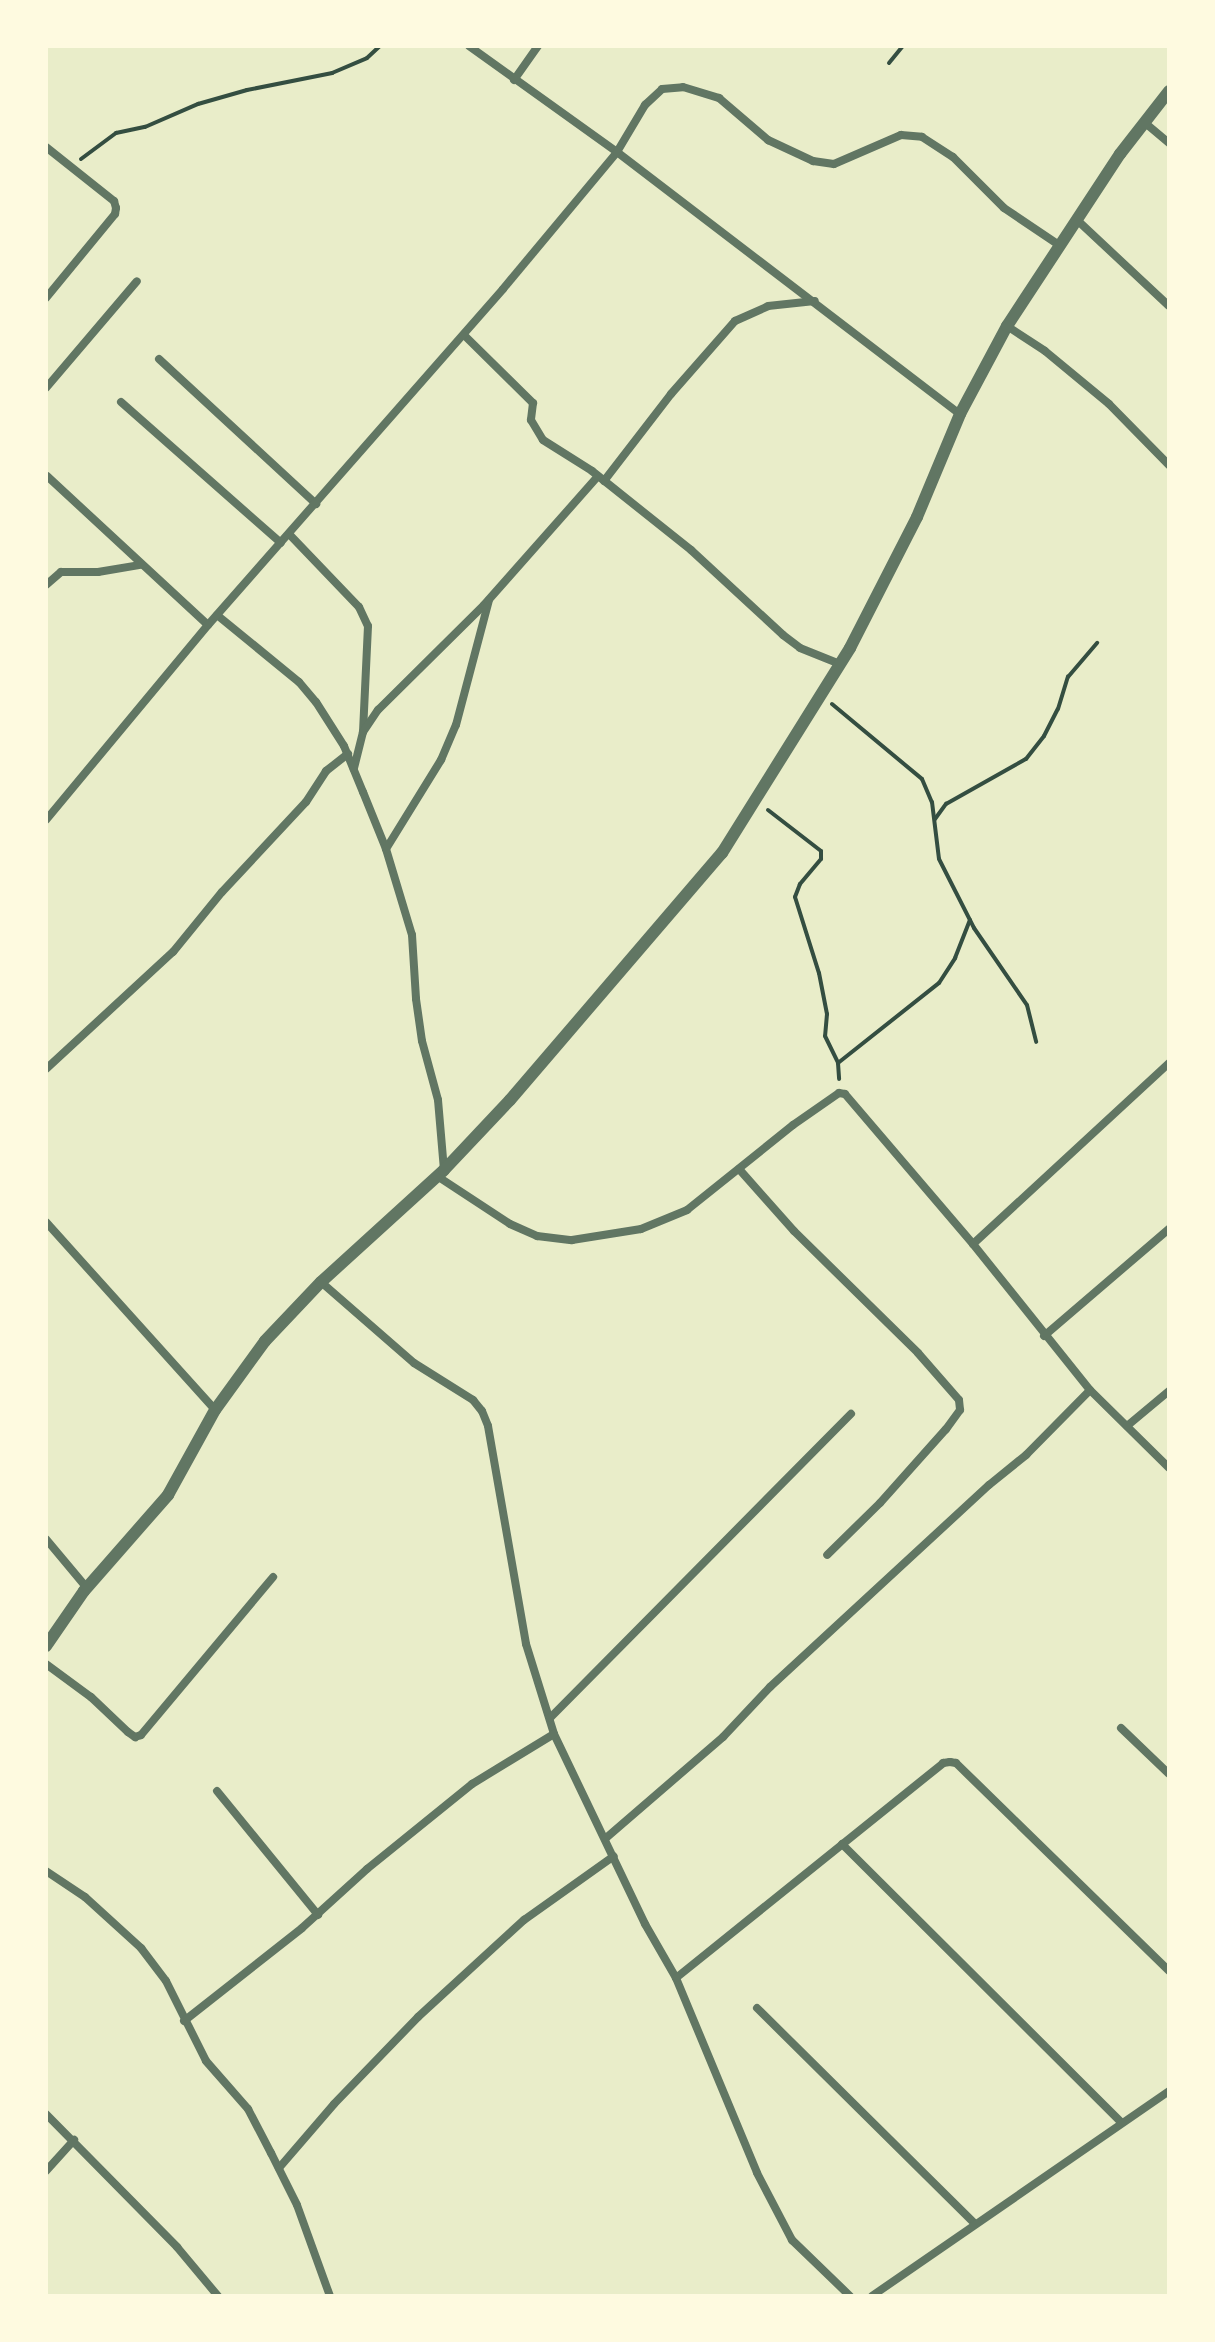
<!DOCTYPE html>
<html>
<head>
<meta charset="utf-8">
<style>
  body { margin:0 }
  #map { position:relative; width:1215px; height:2342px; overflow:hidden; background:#e9edc9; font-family:"IBM Plex Sans",sans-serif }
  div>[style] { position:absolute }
  .path>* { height:4px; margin:-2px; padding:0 2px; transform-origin:2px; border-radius:2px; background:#344e41 }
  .minor>* { height:8px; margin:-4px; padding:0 4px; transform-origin:4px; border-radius:4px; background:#617663 }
  .tertiary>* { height:12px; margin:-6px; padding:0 6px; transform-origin:6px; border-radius:6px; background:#617663 }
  span { translate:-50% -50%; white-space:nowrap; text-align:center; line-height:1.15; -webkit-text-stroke:8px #fefae0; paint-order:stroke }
  .frame { position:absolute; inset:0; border:48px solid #fefae0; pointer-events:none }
</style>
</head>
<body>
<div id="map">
  <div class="path">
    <i style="left:889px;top:63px;width:22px;rotate:-51deg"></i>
    <i style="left:81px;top:159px;width:44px;rotate:-36.6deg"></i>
    <i style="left:116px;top:133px;width:30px;rotate:-12deg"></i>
    <i style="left:145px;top:127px;width:58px;rotate:-23.5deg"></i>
    <i style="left:198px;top:104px;width:51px;rotate:-15.9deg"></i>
    <i style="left:247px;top:90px;width:87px;rotate:-11.3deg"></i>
    <i style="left:332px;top:73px;width:38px;rotate:-23deg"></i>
    <i style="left:367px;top:58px;width:18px;rotate:-43deg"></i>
    <i style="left:832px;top:704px;width:117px;rotate:39.8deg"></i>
    <i style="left:922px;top:779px;width:25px;rotate:67deg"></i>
    <i style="left:932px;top:802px;width:57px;rotate:83deg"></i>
    <i style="left:939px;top:859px;width:77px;rotate:63.1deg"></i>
    <i style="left:974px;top:928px;width:93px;rotate:55.5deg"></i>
    <i style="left:1027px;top:1005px;width:38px;rotate:76deg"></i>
    <i style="left:768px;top:810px;width:67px;rotate:37.7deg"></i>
    <i style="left:821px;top:851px;width:8px;rotate:90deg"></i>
    <i style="left:821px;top:859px;width:33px;rotate:130deg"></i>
    <i style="left:800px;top:884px;width:14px;rotate:111deg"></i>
    <i style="left:795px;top:897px;width:80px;rotate:72.5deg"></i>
    <i style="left:819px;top:973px;width:42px;rotate:79deg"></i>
    <i style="left:827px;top:1014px;width:22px;rotate:95deg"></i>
    <i style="left:825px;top:1036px;width:30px;rotate:64deg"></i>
    <i style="left:838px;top:1063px;width:16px;rotate:86deg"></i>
    <i style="left:935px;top:819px;width:19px;rotate:-54deg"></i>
    <i style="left:946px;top:804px;width:92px;rotate:-29.4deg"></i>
    <i style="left:1026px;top:759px;width:29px;rotate:-52deg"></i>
    <i style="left:1044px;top:736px;width:30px;rotate:-63deg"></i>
    <i style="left:1058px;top:709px;width:34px;rotate:-73deg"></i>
    <i style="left:1068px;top:677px;width:45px;rotate:-49.5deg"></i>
    <i style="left:838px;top:1063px;width:129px;rotate:-38.4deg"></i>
    <i style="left:939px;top:983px;width:30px;rotate:-57deg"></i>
    <i style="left:955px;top:958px;width:41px;rotate:-68.5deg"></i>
  </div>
  <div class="minor">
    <i style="left:469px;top:46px;width:182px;rotate:35.6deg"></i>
    <i style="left:617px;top:152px;width:432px;rotate:37.4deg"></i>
    <i style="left:514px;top:80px;width:42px;rotate:-54.8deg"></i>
    <i style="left:1144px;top:122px;width:33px;rotate:40deg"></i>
    <i style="left:46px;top:147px;width:87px;rotate:38.5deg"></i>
    <i style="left:114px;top:201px;width:7px;rotate:74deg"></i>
    <i style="left:116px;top:208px;width:6px;rotate:99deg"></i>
    <i style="left:115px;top:214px;width:109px;rotate:129.4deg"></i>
    <i style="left:1076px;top:219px;width:127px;rotate:43.1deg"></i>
    <i style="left:1007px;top:326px;width:45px;rotate:33.3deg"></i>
    <i style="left:1045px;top:351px;width:83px;rotate:39.6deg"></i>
    <i style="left:1109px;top:404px;width:86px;rotate:45.5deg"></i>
    <i style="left:464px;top:335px;width:97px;rotate:44.6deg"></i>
    <i style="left:533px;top:403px;width:17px;rotate:97deg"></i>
    <i style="left:531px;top:420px;width:23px;rotate:59deg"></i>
    <i style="left:543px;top:440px;width:58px;rotate:32.3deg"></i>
    <i style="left:592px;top:471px;width:127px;rotate:38.6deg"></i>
    <i style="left:691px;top:550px;width:125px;rotate:42.7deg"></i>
    <i style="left:783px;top:635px;width:21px;rotate:37deg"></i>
    <i style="left:800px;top:648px;width:43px;rotate:21.8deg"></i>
    <i style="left:159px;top:359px;width:214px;rotate:42.7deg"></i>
    <i style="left:46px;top:388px;width:140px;rotate:-49.6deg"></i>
    <i style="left:121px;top:402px;width:213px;rotate:41.4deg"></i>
    <i style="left:47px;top:476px;width:219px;rotate:42.8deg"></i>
    <i style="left:604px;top:481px;width:110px;rotate:-52.4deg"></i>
    <i style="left:671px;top:394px;width:97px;rotate:-48.8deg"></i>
    <i style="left:735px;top:321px;width:36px;rotate:-24deg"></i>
    <i style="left:768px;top:306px;width:47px;rotate:-6.1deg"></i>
    <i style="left:289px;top:534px;width:101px;rotate:46.2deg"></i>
    <i style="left:359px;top:607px;width:21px;rotate:65deg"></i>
    <i style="left:368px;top:626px;width:106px;rotate:92.7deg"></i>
    <i style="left:363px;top:732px;width:38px;rotate:104deg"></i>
    <i style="left:46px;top:585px;width:20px;rotate:-41deg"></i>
    <i style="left:61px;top:572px;width:37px"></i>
    <i style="left:98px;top:572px;width:43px;rotate:-9.5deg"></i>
    <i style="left:217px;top:615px;width:106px;rotate:39.3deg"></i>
    <i style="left:299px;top:682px;width:26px;rotate:50deg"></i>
    <i style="left:316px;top:702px;width:52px;rotate:57.5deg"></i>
    <i style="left:344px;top:746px;width:50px;rotate:67.6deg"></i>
    <i style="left:363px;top:792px;width:61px;rotate:68deg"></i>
    <i style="left:386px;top:849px;width:90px;rotate:73.2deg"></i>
    <i style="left:412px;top:935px;width:64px;rotate:86.4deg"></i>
    <i style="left:416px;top:999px;width:42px;rotate:81.9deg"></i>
    <i style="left:422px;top:1041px;width:61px;rotate:74.8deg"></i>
    <i style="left:438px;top:1100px;width:70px;rotate:85.1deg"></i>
    <i style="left:363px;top:732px;width:27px;rotate:-56deg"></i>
    <i style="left:378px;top:710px;width:149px;rotate:-44.7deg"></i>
    <i style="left:484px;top:605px;width:172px;rotate:-48.5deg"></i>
    <i style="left:46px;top:820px;width:254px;rotate:-50.3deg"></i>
    <i style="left:208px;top:625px;width:447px;rotate:-48.7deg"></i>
    <i style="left:503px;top:289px;width:178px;rotate:-50.2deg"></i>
    <i style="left:617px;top:152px;width:55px;rotate:-59.2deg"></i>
    <i style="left:645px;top:105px;width:23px;rotate:-43deg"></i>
    <i style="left:662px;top:89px;width:21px;rotate:-5deg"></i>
    <i style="left:683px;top:87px;width:38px;rotate:17deg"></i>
    <i style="left:719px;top:98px;width:65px;rotate:40.6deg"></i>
    <i style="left:768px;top:140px;width:50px;rotate:25deg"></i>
    <i style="left:813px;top:161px;width:21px;rotate:8deg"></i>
    <i style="left:834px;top:164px;width:73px;rotate:-23.4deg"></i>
    <i style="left:901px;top:135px;width:21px;rotate:5deg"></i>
    <i style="left:922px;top:137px;width:37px;rotate:33deg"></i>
    <i style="left:953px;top:157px;width:72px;rotate:45deg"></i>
    <i style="left:1004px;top:208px;width:66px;rotate:33.9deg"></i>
    <i style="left:386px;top:849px;width:105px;rotate:-58.3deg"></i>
    <i style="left:441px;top:760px;width:38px;rotate:-67deg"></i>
    <i style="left:456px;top:725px;width:129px;rotate:-75.2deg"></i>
    <i style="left:46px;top:1069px;width:173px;rotate:-42.7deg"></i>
    <i style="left:173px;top:952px;width:77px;rotate:-50.8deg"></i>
    <i style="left:222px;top:892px;width:123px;rotate:-47deg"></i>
    <i style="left:306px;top:802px;width:37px;rotate:-57deg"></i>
    <i style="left:326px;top:771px;width:28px;rotate:-38deg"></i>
    <i style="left:739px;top:1169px;width:83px;rotate:48.4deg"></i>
    <i style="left:794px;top:1231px;width:174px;rotate:44.5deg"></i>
    <i style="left:918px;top:1353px;width:62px;rotate:48.9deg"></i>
    <i style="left:959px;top:1400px;width:10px;rotate:84deg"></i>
    <i style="left:960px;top:1410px;width:24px;rotate:126deg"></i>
    <i style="left:946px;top:1429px;width:99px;rotate:131.7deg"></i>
    <i style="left:880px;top:1503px;width:74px;rotate:135.5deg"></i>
    <i style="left:437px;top:1176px;width:87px;rotate:33.3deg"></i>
    <i style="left:510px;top:1224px;width:30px;rotate:24deg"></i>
    <i style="left:537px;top:1236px;width:35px;rotate:7deg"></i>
    <i style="left:572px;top:1240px;width:70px;rotate:-9.1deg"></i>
    <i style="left:641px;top:1229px;width:50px;rotate:-22.4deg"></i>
    <i style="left:687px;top:1210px;width:136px;rotate:-38.7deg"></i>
    <i style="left:793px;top:1125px;width:56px;rotate:-34.8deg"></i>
    <i style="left:839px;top:1093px;width:6px;rotate:9deg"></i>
    <i style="left:845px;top:1094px;width:197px;rotate:49.5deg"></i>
    <i style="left:973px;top:1244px;width:187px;rotate:51.3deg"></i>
    <i style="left:1090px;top:1390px;width:111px;rotate:44.6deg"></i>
    <i style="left:46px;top:1222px;width:253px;rotate:48deg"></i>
    <i style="left:973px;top:1244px;width:267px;rotate:-42.7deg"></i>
    <i style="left:321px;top:1282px;width:123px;rotate:41.1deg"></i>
    <i style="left:414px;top:1363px;width:70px;rotate:32.1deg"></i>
    <i style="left:473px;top:1400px;width:14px;rotate:51deg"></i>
    <i style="left:482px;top:1411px;width:16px;rotate:68deg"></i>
    <i style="left:488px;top:1426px;width:221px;rotate:80.1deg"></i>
    <i style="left:526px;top:1644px;width:94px;rotate:72.7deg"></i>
    <i style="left:554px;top:1734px;width:211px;rotate:64.4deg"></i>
    <i style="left:645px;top:1924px;width:62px;rotate:60.1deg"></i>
    <i style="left:676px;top:1978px;width:211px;rotate:67.4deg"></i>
    <i style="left:757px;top:2173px;width:76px;rotate:62.4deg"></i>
    <i style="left:792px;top:2240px;width:81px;rotate:44deg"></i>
    <i style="left:1044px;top:1336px;width:165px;rotate:-40.6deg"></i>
    <i style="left:1127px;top:1426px;width:55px;rotate:-39.8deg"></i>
    <i style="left:46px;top:1539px;width:64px;rotate:50.1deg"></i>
    <i style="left:46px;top:1664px;width:56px;rotate:36.3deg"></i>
    <i style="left:91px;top:1697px;width:51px;rotate:43.4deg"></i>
    <i style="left:128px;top:1732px;width:9px;rotate:36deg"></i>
    <i style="left:135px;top:1737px;width:6px;rotate:-18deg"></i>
    <i style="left:141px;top:1735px;width:206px;rotate:-50.1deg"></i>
    <i style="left:550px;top:1718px;width:428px;rotate:-45.3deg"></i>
    <i style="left:1121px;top:1728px;width:66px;rotate:43.8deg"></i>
    <i style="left:217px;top:1791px;width:160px;rotate:50.8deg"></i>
    <i style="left:606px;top:1838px;width:155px;rotate:-40.8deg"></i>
    <i style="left:723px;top:1737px;width:69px;rotate:-46.8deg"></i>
    <i style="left:770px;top:1687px;width:298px;rotate:-42.7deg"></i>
    <i style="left:989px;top:1485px;width:48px;rotate:-39deg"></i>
    <i style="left:1026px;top:1455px;width:91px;rotate:-45.4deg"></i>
    <i style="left:842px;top:1844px;width:395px;rotate:44.9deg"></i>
    <i style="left:46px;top:1871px;width:47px;rotate:33.7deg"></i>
    <i style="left:85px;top:1897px;width:76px;rotate:42.3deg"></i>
    <i style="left:141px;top:1948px;width:41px;rotate:52.9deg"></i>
    <i style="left:166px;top:1981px;width:89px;rotate:63.4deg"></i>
    <i style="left:206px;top:2061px;width:64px;rotate:48.8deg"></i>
    <i style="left:248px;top:2109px;width:50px;rotate:62.4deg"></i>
    <i style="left:271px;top:2153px;width:58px;rotate:63.4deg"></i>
    <i style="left:297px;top:2205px;width:97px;rotate:70.1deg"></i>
    <i style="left:676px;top:1978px;width:343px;rotate:-38.8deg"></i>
    <i style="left:943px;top:1763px;width:7px;rotate:-8deg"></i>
    <i style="left:950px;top:1762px;width:6px;rotate:9deg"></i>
    <i style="left:956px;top:1763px;width:298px;rotate:44.3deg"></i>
    <i style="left:757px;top:2008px;width:305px;rotate:44.7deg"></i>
    <i style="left:184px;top:2021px;width:150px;rotate:-38.2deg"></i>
    <i style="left:302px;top:1928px;width:88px;rotate:-42.2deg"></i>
    <i style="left:367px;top:1869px;width:135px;rotate:-39deg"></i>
    <i style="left:472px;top:1784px;width:96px;rotate:-31.4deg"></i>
    <i style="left:46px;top:2114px;width:187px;rotate:45.4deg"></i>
    <i style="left:177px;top:2247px;width:64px;rotate:50.1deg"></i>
    <i style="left:279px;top:2168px;width:84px;rotate:-49.3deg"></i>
    <i style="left:334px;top:2104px;width:121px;rotate:-46deg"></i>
    <i style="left:418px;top:2017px;width:144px;rotate:-42.5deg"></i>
    <i style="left:524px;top:1920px;width:110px;rotate:-35.4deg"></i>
    <i style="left:46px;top:2171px;width:42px;rotate:-47.9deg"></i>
    <i style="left:872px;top:2296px;width:361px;rotate:-34.6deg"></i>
  </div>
  <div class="tertiary">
    <i style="left:46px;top:1646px;width:67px;rotate:-55.4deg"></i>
    <i style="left:84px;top:1591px;width:128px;rotate:-48.8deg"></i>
    <i style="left:168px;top:1495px;width:97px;rotate:-61.1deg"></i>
    <i style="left:215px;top:1410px;width:85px;rotate:-54.1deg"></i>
    <i style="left:265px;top:1341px;width:81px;rotate:-46.5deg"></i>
    <i style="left:321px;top:1282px;width:166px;rotate:-42.3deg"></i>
    <i style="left:444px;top:1170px;width:96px;rotate:-46.7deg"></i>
    <i style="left:510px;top:1100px;width:326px;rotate:-49.4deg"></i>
    <i style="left:722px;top:853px;width:242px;rotate:-58deg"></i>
    <i style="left:850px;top:648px;width:147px;rotate:-62.9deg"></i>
    <i style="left:917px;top:517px;width:112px;rotate:-67.3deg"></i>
    <i style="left:960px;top:414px;width:100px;rotate:-61.9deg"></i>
    <i style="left:1007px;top:326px;width:206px;rotate:-56.7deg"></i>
    <i style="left:1120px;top:154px;width:80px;rotate:-52.1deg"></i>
  </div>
  <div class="frame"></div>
</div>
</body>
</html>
